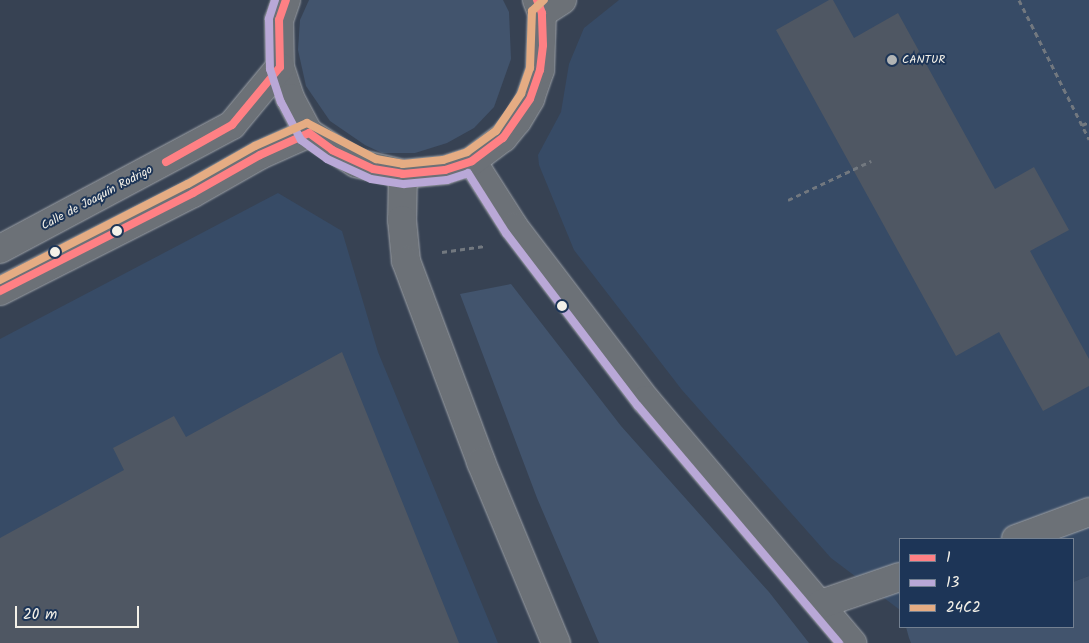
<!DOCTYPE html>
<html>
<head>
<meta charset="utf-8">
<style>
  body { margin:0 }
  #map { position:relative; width:1089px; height:643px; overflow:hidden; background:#374253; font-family:Kalam,sans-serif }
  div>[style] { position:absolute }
  .built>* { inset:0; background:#374b66 }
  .green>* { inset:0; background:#42546d }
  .building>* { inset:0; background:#4f5763 }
  .path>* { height:3px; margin-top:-1.5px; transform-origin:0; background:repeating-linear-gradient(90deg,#72787f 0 5px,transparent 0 9px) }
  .roads { filter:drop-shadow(0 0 1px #9da1a7) drop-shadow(0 0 1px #9da1a7) }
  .minor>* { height:28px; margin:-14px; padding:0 14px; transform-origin:14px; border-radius:14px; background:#6c7177 }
  .major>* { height:28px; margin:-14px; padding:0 14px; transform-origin:14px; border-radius:14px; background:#6c7177 }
  .bus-1>* { height:8px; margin:-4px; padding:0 4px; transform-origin:4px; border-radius:4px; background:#ff8084 }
  .bus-2>* { height:8px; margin:-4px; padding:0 4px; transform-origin:4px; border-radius:4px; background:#b9a8d7 }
  .bus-3>* { height:8px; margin:-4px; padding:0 4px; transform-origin:4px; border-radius:4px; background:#e5ac83 }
  .dots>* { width:14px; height:14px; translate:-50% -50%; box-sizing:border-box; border:2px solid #1d3557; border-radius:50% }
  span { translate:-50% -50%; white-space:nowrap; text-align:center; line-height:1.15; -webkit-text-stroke:4px #1d3557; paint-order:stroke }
  .poi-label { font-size:12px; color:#f4f1e8 }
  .left { translate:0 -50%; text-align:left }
  .street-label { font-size:12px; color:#f4f1e8 }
  .legend { position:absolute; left:899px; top:538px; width:175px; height:90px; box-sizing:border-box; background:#1d3557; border:1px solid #738091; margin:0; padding:6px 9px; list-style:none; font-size:15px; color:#f4f1e8 }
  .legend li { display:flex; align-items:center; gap:10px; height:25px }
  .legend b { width:25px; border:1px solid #738091 }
  .scale { position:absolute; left:15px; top:606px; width:124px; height:22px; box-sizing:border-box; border:2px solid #f4f1e8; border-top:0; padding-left:6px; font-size:15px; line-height:18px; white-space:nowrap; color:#f4f1e8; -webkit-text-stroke:4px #1d3557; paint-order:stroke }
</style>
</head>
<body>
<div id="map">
  <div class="built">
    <i style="clip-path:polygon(619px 0,1089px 0,1089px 576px,1073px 582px,1073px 539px,900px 539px,900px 610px,831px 558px,682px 390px,574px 250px,539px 165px,538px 155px,561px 112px,569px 64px,584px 28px)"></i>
    <i style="clip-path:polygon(278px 193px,342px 231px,378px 352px,498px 643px,0 643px,0 339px)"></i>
  </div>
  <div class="green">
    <i style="clip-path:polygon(309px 0,503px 0,509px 12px,511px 59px,494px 107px,474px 128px,447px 143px,415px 153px,382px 153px,365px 145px,330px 121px,306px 86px,298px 50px,300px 20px)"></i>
    <i style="clip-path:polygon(511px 284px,621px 426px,769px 592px,809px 643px,599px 643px,537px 498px,460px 294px)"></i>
    <i style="clip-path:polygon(1089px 576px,1089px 643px,911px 643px,909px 638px,906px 627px,1073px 627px,1073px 582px)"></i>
  </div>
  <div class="building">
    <i style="clip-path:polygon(829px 0,833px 0,854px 38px,898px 13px,995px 189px,1034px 167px,1069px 230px,1030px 251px,1089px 359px,1089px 386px,1043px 411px,999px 332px,956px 356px,776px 30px)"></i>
    <i style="clip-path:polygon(342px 352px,459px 643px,0 643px,0 538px,124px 470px,113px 448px,174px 416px,186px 437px)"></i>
  </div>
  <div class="path">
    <i style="left:1019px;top:0;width:156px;rotate:63.3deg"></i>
    <i style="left:1082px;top:125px;width:8px;rotate:-23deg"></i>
    <i style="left:788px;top:200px;width:92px;rotate:-25.2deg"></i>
    <i style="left:442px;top:252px;width:43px;rotate:-7.9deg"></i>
  </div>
  <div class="roads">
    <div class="minor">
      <i style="left:472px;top:161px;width:78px;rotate:57.5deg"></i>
      <i style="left:514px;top:227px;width:218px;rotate:52.7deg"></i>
      <i style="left:646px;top:400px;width:319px;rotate:49.7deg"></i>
      <i style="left:403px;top:174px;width:46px;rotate:91.2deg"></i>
      <i style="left:402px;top:220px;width:41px;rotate:84.4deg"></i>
      <i style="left:406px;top:261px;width:215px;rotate:69.5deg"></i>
      <i style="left:481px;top:462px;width:196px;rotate:67.5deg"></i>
      <i style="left:1016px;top:539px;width:78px;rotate:-20.3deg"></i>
      <i style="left:821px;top:604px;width:83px;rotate:-18.9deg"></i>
    </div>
    <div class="major">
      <i style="left:286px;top:0;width:21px;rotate:109deg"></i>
      <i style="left:279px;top:20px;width:47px;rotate:88.8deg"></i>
      <i style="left:280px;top:67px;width:33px;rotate:72deg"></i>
      <i style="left:290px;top:98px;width:40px;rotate:62deg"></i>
      <i style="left:309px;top:133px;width:56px;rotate:32.6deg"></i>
      <i style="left:356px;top:163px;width:48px;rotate:13.2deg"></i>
      <i style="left:403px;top:174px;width:42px;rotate:-5.4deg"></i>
      <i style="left:445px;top:170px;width:28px;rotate:-18deg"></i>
      <i style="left:472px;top:161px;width:39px;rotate:-37deg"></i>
      <i style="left:503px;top:138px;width:22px;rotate:-51deg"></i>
      <i style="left:517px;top:121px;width:26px;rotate:-59deg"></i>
      <i style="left:530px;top:99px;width:31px;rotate:-71deg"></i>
      <i style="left:540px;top:70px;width:57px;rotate:-88deg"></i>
      <i style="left:542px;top:13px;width:14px;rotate:-111deg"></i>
      <i style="left:542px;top:13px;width:24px;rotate:-33deg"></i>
      <i style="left:0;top:249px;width:263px;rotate:-28.1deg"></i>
      <i style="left:232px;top:125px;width:75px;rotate:-50.4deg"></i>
      <i style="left:0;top:291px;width:216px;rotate:-26.9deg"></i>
      <i style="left:193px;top:193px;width:77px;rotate:-29.6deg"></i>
      <i style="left:260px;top:155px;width:54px;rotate:-24.2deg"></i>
    </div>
  </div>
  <div class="bus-1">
    <i style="left:280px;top:67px;width:47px;rotate:-91.2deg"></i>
    <i style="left:279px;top:20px;width:21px;rotate:-71deg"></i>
    <i style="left:309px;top:133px;width:29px;rotate:36deg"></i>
    <i style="left:332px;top:150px;width:45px;rotate:24.9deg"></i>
    <i style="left:373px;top:169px;width:30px;rotate:9deg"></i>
    <i style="left:403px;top:174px;width:42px;rotate:-5.4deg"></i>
    <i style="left:445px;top:170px;width:28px;rotate:-18deg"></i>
    <i style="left:472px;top:161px;width:39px;rotate:-37deg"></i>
    <i style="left:503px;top:138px;width:47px;rotate:-55.3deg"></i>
    <i style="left:530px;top:99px;width:31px;rotate:-71deg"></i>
    <i style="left:540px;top:70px;width:25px;rotate:-83deg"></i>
    <i style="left:543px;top:45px;width:32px;rotate:-92deg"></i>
    <i style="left:542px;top:13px;width:14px;rotate:-111deg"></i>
    <i style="left:166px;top:162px;width:76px;rotate:-29.3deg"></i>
    <i style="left:232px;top:125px;width:75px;rotate:-50.4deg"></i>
    <i style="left:0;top:291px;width:216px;rotate:-26.9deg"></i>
    <i style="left:193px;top:193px;width:77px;rotate:-29.6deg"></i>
    <i style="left:260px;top:155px;width:54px;rotate:-24.2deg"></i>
  </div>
  <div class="bus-2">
    <i style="left:275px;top:0;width:20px;rotate:108deg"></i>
    <i style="left:269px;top:19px;width:50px;rotate:88.9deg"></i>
    <i style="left:270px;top:69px;width:35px;rotate:72deg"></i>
    <i style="left:281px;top:102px;width:43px;rotate:62.2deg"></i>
    <i style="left:301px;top:140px;width:32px;rotate:36deg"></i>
    <i style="left:327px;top:159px;width:48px;rotate:24.4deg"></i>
    <i style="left:371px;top:179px;width:33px;rotate:9deg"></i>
    <i style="left:404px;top:184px;width:43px;rotate:-5.3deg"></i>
    <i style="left:447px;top:180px;width:22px;rotate:-18deg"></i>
    <i style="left:468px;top:173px;width:71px;rotate:57.7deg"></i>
    <i style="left:506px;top:233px;width:218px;rotate:52.7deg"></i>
    <i style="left:638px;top:406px;width:311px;rotate:49.7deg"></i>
  </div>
  <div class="bus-3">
    <i style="left:0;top:280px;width:211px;rotate:-27.1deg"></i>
    <i style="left:188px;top:184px;width:77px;rotate:-29.6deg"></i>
    <i style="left:255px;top:146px;width:57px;rotate:-23.9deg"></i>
    <i style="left:307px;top:123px;width:78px;rotate:27.6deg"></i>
    <i style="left:376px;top:159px;width:27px;rotate:10deg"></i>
    <i style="left:403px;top:164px;width:40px;rotate:-5.7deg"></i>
    <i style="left:443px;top:160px;width:25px;rotate:-18deg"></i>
    <i style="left:467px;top:152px;width:36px;rotate:-36deg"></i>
    <i style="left:496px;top:131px;width:45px;rotate:-56deg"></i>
    <i style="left:521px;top:94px;width:28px;rotate:-71deg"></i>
    <i style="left:530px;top:68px;width:57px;rotate:-88deg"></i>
    <i style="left:532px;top:11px;width:16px;rotate:-43deg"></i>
  </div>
  <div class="dots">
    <i style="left:892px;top:60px;background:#b2b4b4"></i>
    <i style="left:117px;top:231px;background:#f4f1e8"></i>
    <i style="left:55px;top:252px;background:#f4f1e8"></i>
    <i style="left:562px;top:306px;background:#f4f1e8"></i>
  </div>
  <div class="poi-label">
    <span class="left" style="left:902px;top:60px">CANTUR</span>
  </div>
  <div class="street-label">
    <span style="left:97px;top:198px;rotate:-28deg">Calle de Joaquín Rodrigo</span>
  </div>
  <ul class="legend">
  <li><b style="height:6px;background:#ff8084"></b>1</li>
  <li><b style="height:6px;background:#b9a8d7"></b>13</li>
  <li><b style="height:6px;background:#e5ac83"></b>24C2</li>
  </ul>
  <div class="scale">20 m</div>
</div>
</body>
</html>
